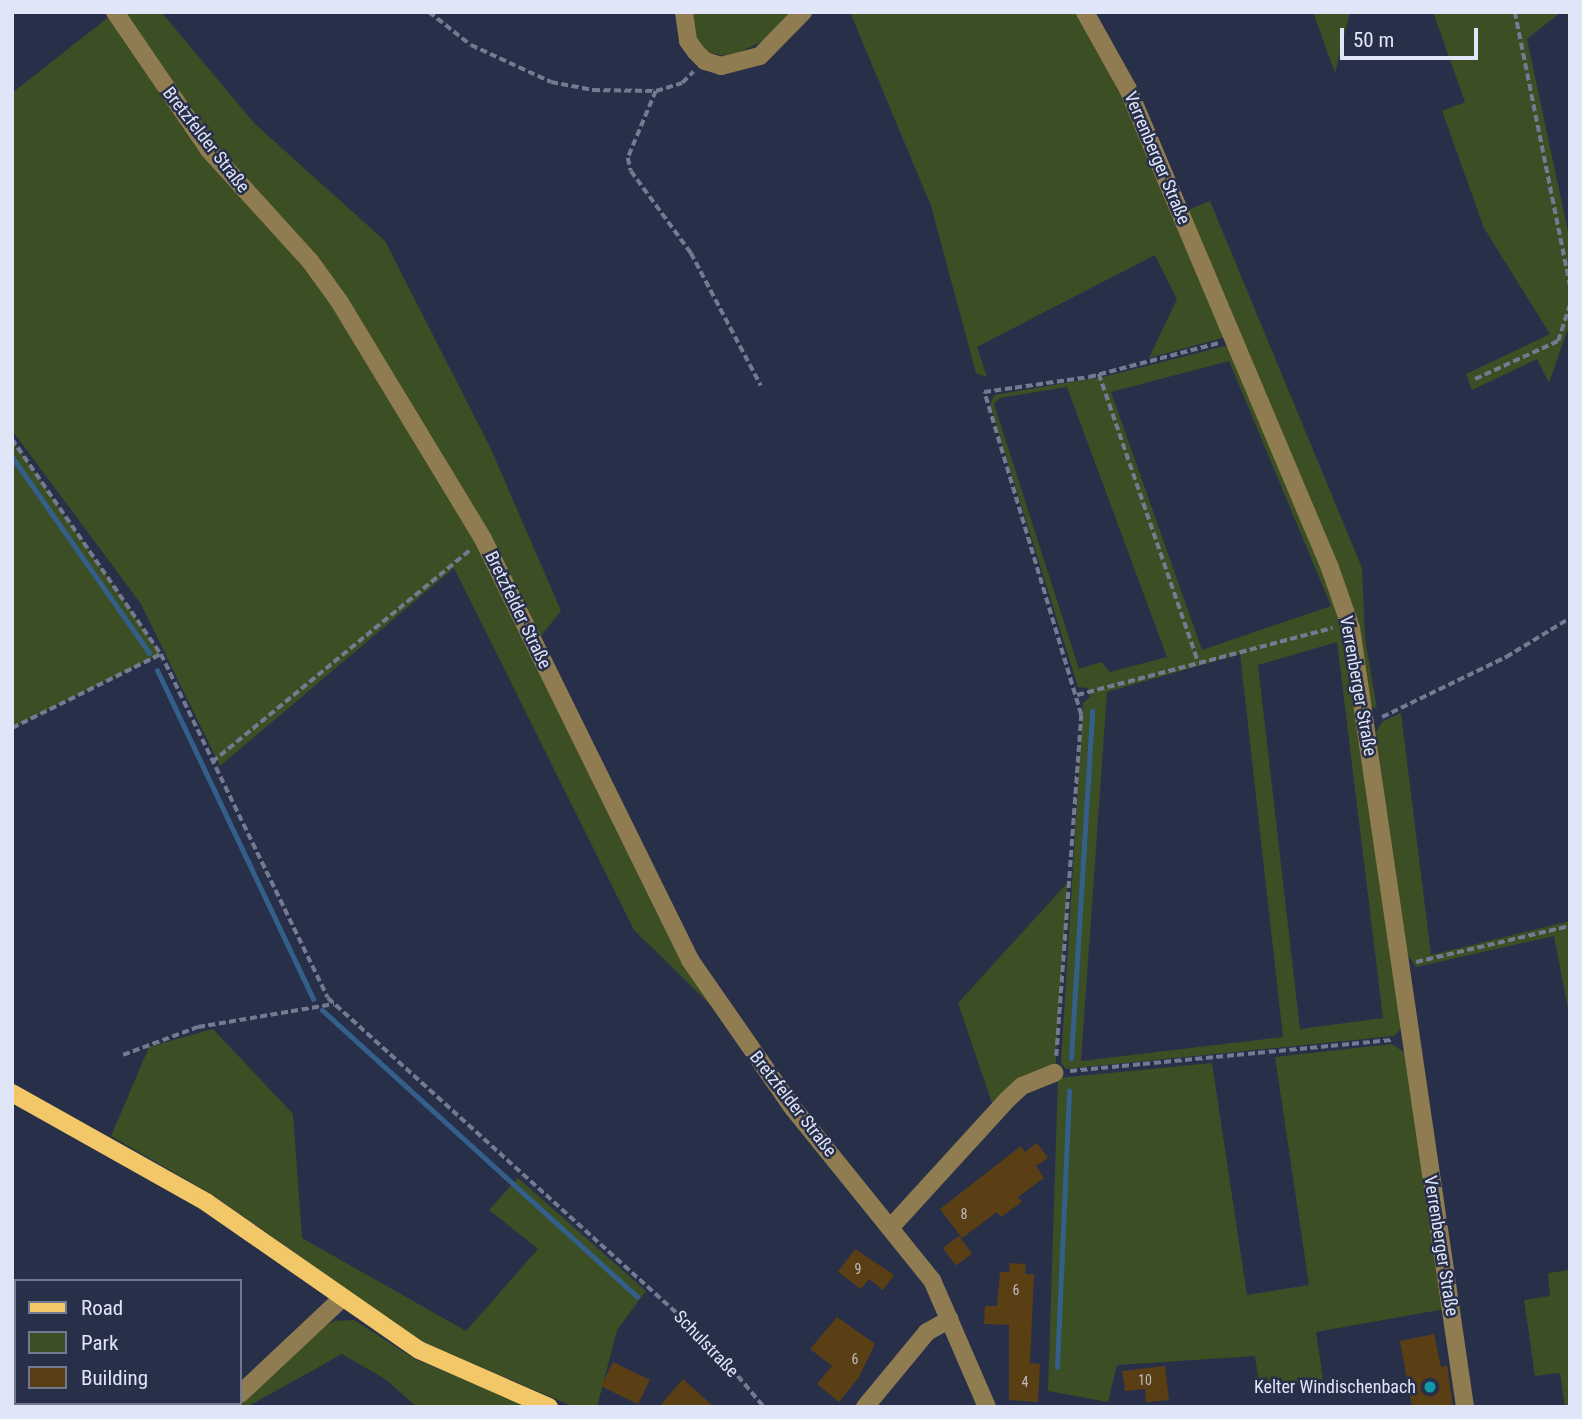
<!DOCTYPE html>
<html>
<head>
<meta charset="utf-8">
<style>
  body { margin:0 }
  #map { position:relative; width:1582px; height:1419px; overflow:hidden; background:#282f49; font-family:"Roboto Condensed",sans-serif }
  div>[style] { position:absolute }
  .green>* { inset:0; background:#3c4e24 }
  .stream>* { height:5px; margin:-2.5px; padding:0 2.5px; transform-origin:2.5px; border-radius:2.5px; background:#345f8a }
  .building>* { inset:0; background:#5a3f15; transform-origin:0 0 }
  .path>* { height:3.5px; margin-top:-1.75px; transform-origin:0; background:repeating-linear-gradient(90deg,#747a91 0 7px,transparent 0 10.5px) }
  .minor>* { height:18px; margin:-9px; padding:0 9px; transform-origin:9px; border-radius:9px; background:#907c51 }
  .major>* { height:18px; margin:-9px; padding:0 9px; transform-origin:9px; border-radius:9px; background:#f2c768 }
  .dots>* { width:19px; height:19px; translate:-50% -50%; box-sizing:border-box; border:4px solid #282f49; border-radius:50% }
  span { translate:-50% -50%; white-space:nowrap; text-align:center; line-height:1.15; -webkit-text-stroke:5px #282f49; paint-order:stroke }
  .number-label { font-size:14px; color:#bebcbe }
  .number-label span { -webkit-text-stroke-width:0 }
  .street-label { font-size:18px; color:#e0e5f7 }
  .poi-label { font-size:18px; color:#e0e5f7 }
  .right { translate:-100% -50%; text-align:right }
  .frame { position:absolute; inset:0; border:14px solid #e0e5f7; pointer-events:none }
  .legend { position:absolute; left:14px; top:1279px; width:228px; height:126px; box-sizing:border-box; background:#282f49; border:2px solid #72788f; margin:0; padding:9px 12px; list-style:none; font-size:21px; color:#e0e5f7 }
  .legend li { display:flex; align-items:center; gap:14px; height:35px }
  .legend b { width:35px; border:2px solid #72788f }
  .scale { position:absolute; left:1340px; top:28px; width:138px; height:32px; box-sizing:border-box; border:4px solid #e0e5f7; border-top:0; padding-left:9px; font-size:21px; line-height:24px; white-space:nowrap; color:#e0e5f7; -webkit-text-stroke:5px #282f49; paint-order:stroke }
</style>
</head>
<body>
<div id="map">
  <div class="green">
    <i style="clip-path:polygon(115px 12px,161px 12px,255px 124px,385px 241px,491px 449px,561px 611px,535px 643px,733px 1027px,634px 930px,454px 568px,220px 766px,141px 604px,14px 433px,12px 93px)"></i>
    <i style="clip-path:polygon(692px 12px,792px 12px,769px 38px,730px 57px,702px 51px,694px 40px)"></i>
    <i style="clip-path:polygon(850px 12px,1079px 12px,1121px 92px,1226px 337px,1149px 358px,1177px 299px,1155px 255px,977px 347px,987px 377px,976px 373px,931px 206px)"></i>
    <i style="clip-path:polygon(1313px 12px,1350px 12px,1335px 73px)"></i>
    <i style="clip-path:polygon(1433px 12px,1561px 12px,1527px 39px,1570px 241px,1570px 323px,1549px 383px,1537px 359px,1472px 390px,1466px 374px,1550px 334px,1484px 228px,1442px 111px,1465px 102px)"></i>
    <i style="clip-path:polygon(1210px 201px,1362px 568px,1365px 638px,1377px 709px,1371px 706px,1357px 630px,1188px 210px)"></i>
    <i style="clip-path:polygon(evenodd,1225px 346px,1231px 350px,1326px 572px,1345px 635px,1401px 1029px,1394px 1036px,1066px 1069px,1061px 1063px,1083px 703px,1090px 697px,1088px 688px,1078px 687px,990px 405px,994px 395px,1107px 376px,1225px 346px,1229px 361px,1331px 606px,1202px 650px,1111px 392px,1229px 361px,1225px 346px,1067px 387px,1167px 657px,1110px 672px,1101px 662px,1079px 669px,994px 404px,1000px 398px,1067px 387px,1225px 346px,1337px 642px,1383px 1018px,1300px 1029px,1258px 665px,1337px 642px,1225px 346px,1240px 654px,1283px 1037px,1081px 1061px,1107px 692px,1240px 654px)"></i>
    <i style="clip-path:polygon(12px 439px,161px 654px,12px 728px)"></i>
    <i style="clip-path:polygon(1401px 713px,1431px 955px,1570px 921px,1570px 1019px,1554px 936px,1416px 967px,1405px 951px,1376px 732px,1382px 722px)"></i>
    <i style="clip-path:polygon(1068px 882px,1055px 1073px,995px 1112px,958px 1003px)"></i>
    <i style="clip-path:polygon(213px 1029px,293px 1114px,302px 1238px,466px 1331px,538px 1249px,489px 1210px,518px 1178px,646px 1291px,617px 1330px,597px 1407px,574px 1407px,421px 1341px,211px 1194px,111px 1136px,149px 1047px)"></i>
    <i style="clip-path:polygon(1392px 1044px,1405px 1053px,1445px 1309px,1316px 1332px,1323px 1379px,1260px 1390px,1255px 1356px,1117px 1365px,1108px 1402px,1048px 1391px,1058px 1078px,1212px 1063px,1247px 1295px,1309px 1285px,1275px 1057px)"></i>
    <i style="clip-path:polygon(1570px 1270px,1570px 1407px,1565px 1407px,1560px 1373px,1535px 1376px,1524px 1300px,1550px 1296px,1548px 1273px)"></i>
    <i style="clip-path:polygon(354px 1320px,415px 1359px,530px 1407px,417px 1407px,385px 1379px,342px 1354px,247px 1407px,230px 1407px,240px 1403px,318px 1330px,334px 1321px)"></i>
  </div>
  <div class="stream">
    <i style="left:12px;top:457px;width:239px;rotate:55deg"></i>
    <i style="left:157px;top:670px;width:364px;rotate:64.6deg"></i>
    <i style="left:322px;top:1010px;width:426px;rotate:42.3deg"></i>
    <i style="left:1071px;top:1058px;width:348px;rotate:-86.5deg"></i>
    <i style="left:1057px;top:1367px;width:277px;rotate:-87.5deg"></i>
  </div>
  <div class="building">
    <i style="clip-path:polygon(1037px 1143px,1048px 1158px,1036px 1166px,1044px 1178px,1018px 1197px,1022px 1202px,1001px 1217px,997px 1212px,962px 1238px,940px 1209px,1021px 1146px,1025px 1152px)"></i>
    <i style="left:959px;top:1236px;width:22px;height:20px;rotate:54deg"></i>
    <i style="clip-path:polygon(855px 1249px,894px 1275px,883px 1290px,869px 1279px,861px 1289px,838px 1272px)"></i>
    <i style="clip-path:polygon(1010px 1263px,1026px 1264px,1025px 1274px,1034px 1274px,1030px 1363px,1040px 1364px,1038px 1402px,1009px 1400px,1009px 1325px,984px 1324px,985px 1306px,997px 1306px,1000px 1272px,1009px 1272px)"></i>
    <i style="clip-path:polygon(837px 1317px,875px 1344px,859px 1377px,839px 1402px,817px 1384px,832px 1366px,810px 1349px)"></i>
    <i style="clip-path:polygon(1434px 1334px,1441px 1367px,1447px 1365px,1453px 1407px,1412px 1407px,1400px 1341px)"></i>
    <i style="left:613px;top:1362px;width:41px;height:27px;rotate:26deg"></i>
    <i style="clip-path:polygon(1165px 1366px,1169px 1400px,1146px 1402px,1145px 1389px,1125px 1391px,1122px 1371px)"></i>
    <i style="clip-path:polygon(683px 1379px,714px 1407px,659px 1407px)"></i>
  </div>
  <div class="path">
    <i style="left:429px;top:12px;width:53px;rotate:38.2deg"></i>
    <i style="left:471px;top:45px;width:88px;rotate:24.8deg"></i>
    <i style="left:551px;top:82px;width:43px;rotate:10.8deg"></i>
    <i style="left:593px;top:90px;width:63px;rotate:0.9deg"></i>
    <i style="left:656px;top:91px;width:27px;rotate:-17deg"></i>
    <i style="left:682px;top:83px;width:16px;rotate:-45deg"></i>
    <i style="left:1515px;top:12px;width:278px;rotate:78.6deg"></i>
    <i style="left:656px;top:91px;width:73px;rotate:112.7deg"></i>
    <i style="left:628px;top:158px;width:13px;rotate:77deg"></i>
    <i style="left:631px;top:171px;width:102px;rotate:53.8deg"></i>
    <i style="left:691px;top:253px;width:150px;rotate:62.2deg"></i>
    <i style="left:1099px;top:374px;width:305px;rotate:71deg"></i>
    <i style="left:1475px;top:379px;width:91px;rotate:-24.6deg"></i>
    <i style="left:1558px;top:341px;width:39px;rotate:-72deg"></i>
    <i style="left:12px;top:439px;width:262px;rotate:55.3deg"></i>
    <i style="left:161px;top:654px;width:382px;rotate:64.1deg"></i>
    <i style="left:328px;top:998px;width:516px;rotate:42.09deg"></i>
    <i style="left:711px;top:1344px;width:82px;rotate:49.9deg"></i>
    <i style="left:1077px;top:695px;width:264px;rotate:-14.7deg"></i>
    <i style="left:1382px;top:717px;width:138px;rotate:-25.8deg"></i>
    <i style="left:1506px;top:657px;width:75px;rotate:-31.4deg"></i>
    <i style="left:12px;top:728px;width:166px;rotate:-26.4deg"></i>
    <i style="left:212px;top:762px;width:335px;rotate:-39.4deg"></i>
    <i style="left:1416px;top:962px;width:158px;rotate:-13.2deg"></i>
    <i style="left:123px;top:1055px;width:80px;rotate:-20.5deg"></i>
    <i style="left:198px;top:1027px;width:138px;rotate:-9.6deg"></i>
    <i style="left:1056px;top:1056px;width:342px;rotate:-85.8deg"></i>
    <i style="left:1081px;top:715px;width:337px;rotate:-106.7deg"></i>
    <i style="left:984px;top:392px;width:106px;rotate:-8.1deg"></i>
    <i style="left:1089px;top:377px;width:134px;rotate:-14.7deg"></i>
    <i style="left:1070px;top:1071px;width:325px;rotate:-5.5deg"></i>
  </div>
  <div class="minor">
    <i style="left:115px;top:12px;width:167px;rotate:55.7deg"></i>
    <i style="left:209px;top:150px;width:150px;rotate:47.7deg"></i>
    <i style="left:310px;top:261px;width:49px;rotate:54.1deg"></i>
    <i style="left:339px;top:301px;width:278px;rotate:58.8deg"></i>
    <i style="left:483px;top:539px;width:469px;rotate:63.8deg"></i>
    <i style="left:690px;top:960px;width:180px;rotate:55.2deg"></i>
    <i style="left:793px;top:1108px;width:221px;rotate:51.1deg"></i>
    <i style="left:932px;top:1280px;width:138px;rotate:66.6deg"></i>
    <i style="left:684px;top:12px;width:29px;rotate:82deg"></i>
    <i style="left:688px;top:41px;width:14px;rotate:54deg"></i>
    <i style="left:696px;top:52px;width:13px;rotate:45deg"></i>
    <i style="left:705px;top:61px;width:17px;rotate:17deg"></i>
    <i style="left:721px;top:66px;width:40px;rotate:-14.4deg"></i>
    <i style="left:760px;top:56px;width:62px;rotate:-45.7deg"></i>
    <i style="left:1085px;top:12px;width:88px;rotate:60.8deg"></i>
    <i style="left:1128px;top:89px;width:520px;rotate:67.13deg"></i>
    <i style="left:1330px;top:568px;width:64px;rotate:70.7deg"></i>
    <i style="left:1351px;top:628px;width:787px;rotate:81.67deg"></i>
    <i style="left:891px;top:1227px;width:173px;rotate:-47.6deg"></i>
    <i style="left:1008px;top:1099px;width:19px;rotate:-43deg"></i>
    <i style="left:1022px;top:1086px;width:35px;rotate:-22deg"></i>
    <i style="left:240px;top:1394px;width:139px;rotate:-43.2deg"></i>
    <i style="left:221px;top:1407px;width:6px;rotate:-39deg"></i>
    <i style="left:865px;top:1407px;width:97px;rotate:-50.4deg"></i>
    <i style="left:927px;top:1332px;width:26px;rotate:-29deg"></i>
  </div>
  <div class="major">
    <i style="left:12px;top:1093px;width:223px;rotate:29.3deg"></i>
    <i style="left:206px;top:1202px;width:259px;rotate:34.8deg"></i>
    <i style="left:419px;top:1350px;width:142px;rotate:23.7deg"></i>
  </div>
  <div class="dots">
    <i style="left:1430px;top:1387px;background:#0f9aa8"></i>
  </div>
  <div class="number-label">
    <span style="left:964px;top:1214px">8</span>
    <span style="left:858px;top:1269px">9</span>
    <span style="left:1016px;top:1290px">6</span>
    <span style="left:855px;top:1359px">6</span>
    <span style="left:1145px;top:1380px">10</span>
    <span style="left:1025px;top:1382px">4</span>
  </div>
  <div class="street-label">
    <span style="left:206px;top:140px;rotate:52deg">Bretzfelder Straße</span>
    <span style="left:1157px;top:158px;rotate:67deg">Verrenberger Straße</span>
    <span style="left:518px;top:610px;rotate:64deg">Bretzfelder Straße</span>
    <span style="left:1358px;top:686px;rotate:80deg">Verrenberger Straße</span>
    <span style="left:793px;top:1104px;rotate:52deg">Bretzfelder Straße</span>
    <span style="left:1441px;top:1246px;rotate:81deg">Verrenberger Straße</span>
    <span style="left:706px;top:1344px;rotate:46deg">Schulstraße</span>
  </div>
  <div class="poi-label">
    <span class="right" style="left:1416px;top:1387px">Kelter Windischenbach</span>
  </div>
  <div class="frame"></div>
  <ul class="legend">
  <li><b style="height:9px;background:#f2c768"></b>Road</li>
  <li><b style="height:19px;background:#3c4e24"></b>Park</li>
  <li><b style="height:19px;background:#5a3f15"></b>Building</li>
  </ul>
  <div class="scale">50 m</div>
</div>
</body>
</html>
